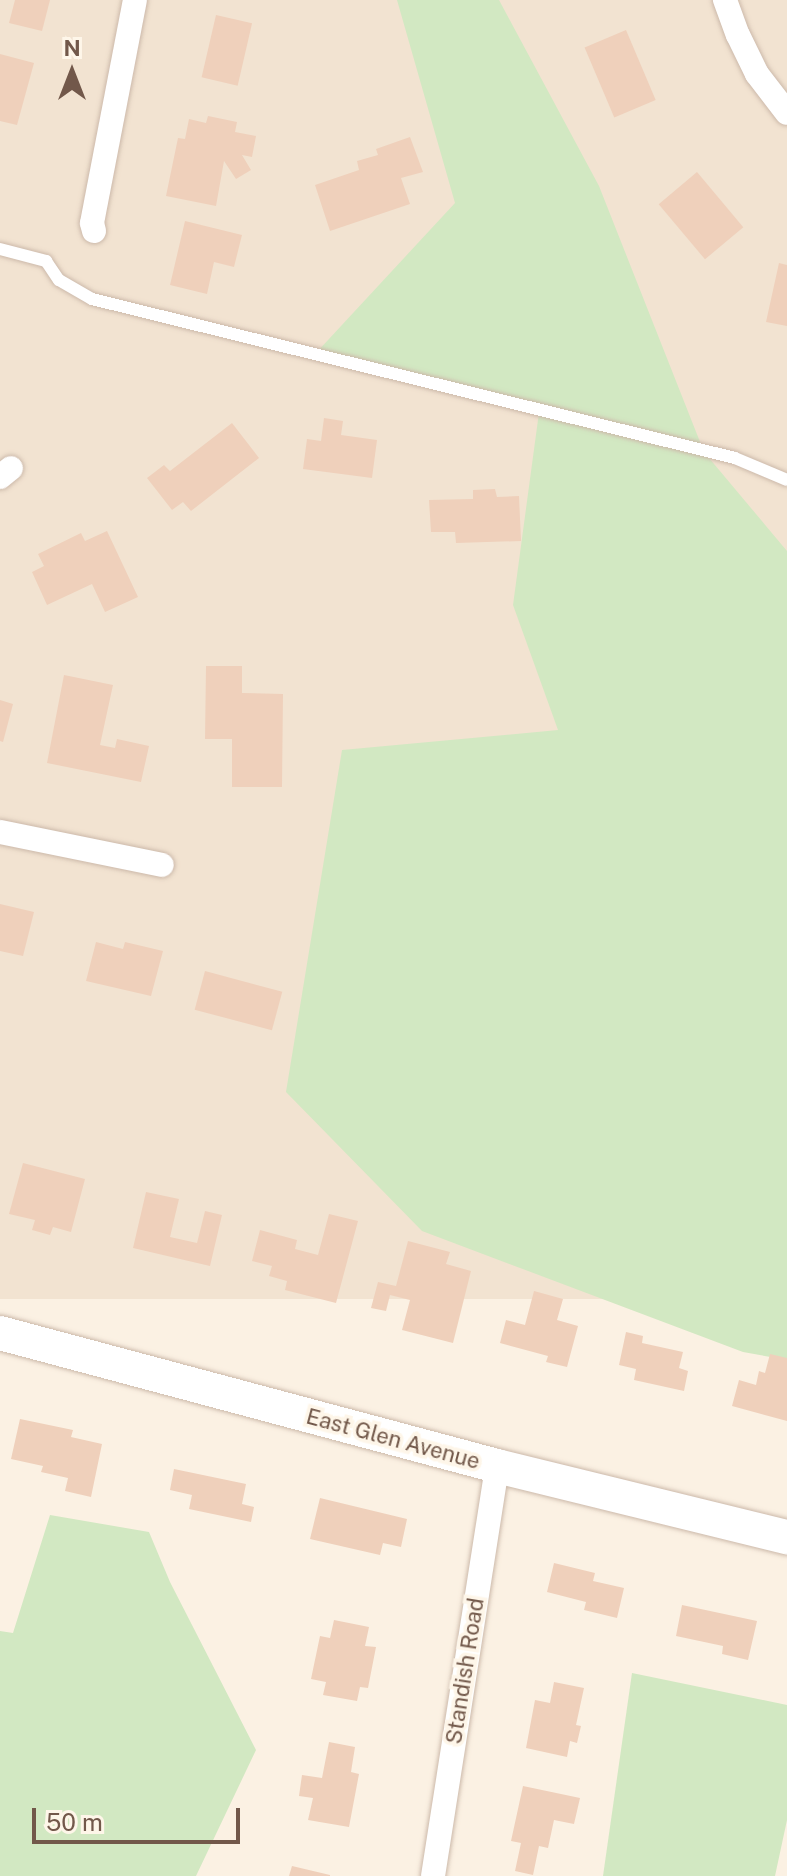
<!DOCTYPE html>
<html>
<head>
<meta charset="utf-8">
<style>
  body { margin:0 }
  #map { position:relative; width:787px; height:1876px; overflow:hidden; background:#fbf1e3; font-family:"Public Sans",sans-serif }
  div>[style] { position:absolute }
  .residential>* { inset:0; background:#f2e3d1; transform-origin:0 0 }
  .green>* { inset:0; background:#d2e8c2 }
  .building>* { inset:0; background:#efd0bb; transform-origin:0 0 }
  .roads { filter:drop-shadow(0 0 2px #ccb9aa) drop-shadow(0 0 2px #ccb9aa) }
  .lane>* { height:12px; margin:-6px; padding:0 6px; transform-origin:6px; border-radius:6px; background:#fff }
  .street>* { height:24px; margin:-12px; padding:0 12px; transform-origin:12px; border-radius:12px; background:#fff }
  .secondary>* { height:34px; margin:-17px; padding:0 17px; transform-origin:17px; border-radius:17px; background:#fff }
  span { translate:-50% -50%; white-space:nowrap; text-align:center; line-height:1.15; -webkit-text-stroke:7px #fef6e9; paint-order:stroke }
  .street-label { font-size:22px; color:#72584a }
  .north { position:absolute; left:32px; top:32px; width:80px; height:80px; -webkit-text-stroke:6px #fef6e9; paint-order:stroke; rotate:0deg; font-size:22px; font-weight:700; line-height:32px; text-align:center; color:#72584a }
  .north::after { content:''; display:block; margin:auto; width:28px; height:36px; background:#72584a; clip-path:polygon(50% 0,100% 100%,50% 72%,0 100%) }
  .scale { position:absolute; left:32px; top:1808px; width:208px; height:36px; box-sizing:border-box; border:4px solid #72584a; border-top:0; padding-left:10px; font-size:24px; line-height:28px; white-space:nowrap; color:#72584a; -webkit-text-stroke:6px #fef6e9; paint-order:stroke }
</style>
</head>
<body>
<div id="map">
  <div class="residential">
    <i style="left:0;top:0;width:787px;height:1299px"></i>
  </div>
  <div class="green">
    <i style="clip-path:polygon(397px 0,499px 0,599px 186px,704px 452px,787px 551px,787px 1360px,743px 1352px,422px 1231px,286px 1092px,342px 750px,558px 730px,513px 605px,540px 405px,316px 353px,455px 203px)"></i>
    <i style="clip-path:polygon(50px 1515px,149px 1532px,170px 1582px,256px 1750px,196px 1876px,0 1876px,0 1631px,13px 1633px)"></i>
    <i style="clip-path:polygon(632px 1673px,787px 1705px,787px 1820px,775px 1876px,603px 1876px)"></i>
  </div>
  <div class="building">
    <i style="clip-path:polygon(15px 0,50px 0,42px 31px,9px 23px)"></i>
    <i style="left:216px;top:15px;width:37px;height:64px;rotate:13deg"></i>
    <i style="left:626px;top:30px;width:76px;height:45px;rotate:67deg"></i>
    <i style="clip-path:polygon(0 54px,34px 63px,17px 125px,0 121px)"></i>
    <i style="clip-path:polygon(208px 116px,237px 122px,235px 132px,256px 136px,252px 157px,242px 155px,251px 170px,236px 179px,224px 161px,216px 206px,166px 196px,178px 138px,185px 139px,189px 119px,206px 123px)"></i>
    <i style="clip-path:polygon(410px 137px,423px 172px,401px 178px,410px 204px,330px 231px,315px 185px,359px 170px,357px 161px,378px 155px,376px 149px)"></i>
    <i style="left:697px;top:172px;width:72px;height:50px;rotate:50deg"></i>
    <i style="clip-path:polygon(185px 221px,242px 235px,234px 267px,214px 262px,207px 294px,170px 285px)"></i>
    <i style="clip-path:polygon(779px 263px,787px 265px,787px 326px,766px 322px)"></i>
    <i style="clip-path:polygon(324px 418px,343px 421px,341px 435px,377px 440px,372px 478px,303px 469px,307px 439px,321px 441px)"></i>
    <i style="clip-path:polygon(232px 423px,259px 458px,191px 511px,183px 502px,172px 510px,147px 478px,164px 465px,170px 471px)"></i>
    <i style="clip-path:polygon(495px 489px,497px 497px,519px 496px,521px 541px,456px 543px,455px 532px,431px 532px,429px 500px,473px 499px,473px 490px)"></i>
    <i style="clip-path:polygon(107px 531px,138px 597px,105px 612px,92px 584px,47px 605px,32px 572px,44px 566px,38px 554px,81px 533px,85px 541px)"></i>
    <i style="clip-path:polygon(206px 666px,242px 666px,242px 693px,283px 694px,282px 787px,232px 787px,232px 739px,205px 739px)"></i>
    <i style="clip-path:polygon(64px 675px,113px 685px,100px 745px,115px 748px,117px 739px,149px 746px,141px 782px,47px 763px)"></i>
    <i style="clip-path:polygon(0 700px,13px 704px,3px 742px,0 741px)"></i>
    <i style="clip-path:polygon(0 904px,34px 912px,23px 956px,0 951px)"></i>
    <i style="clip-path:polygon(96px 942px,123px 949px,125px 942px,163px 951px,151px 996px,86px 981px)"></i>
    <i style="left:205px;top:971px;width:80px;height:40px;rotate:15deg"></i>
    <i style="clip-path:polygon(23px 1163px,85px 1179px,71px 1232px,53px 1227px,50px 1235px,32px 1230px,35px 1220px,9px 1214px)"></i>
    <i style="clip-path:polygon(146px 1192px,179px 1199px,170px 1237px,197px 1243px,205px 1211px,222px 1215px,210px 1266px,133px 1248px)"></i>
    <i style="clip-path:polygon(329px 1214px,358px 1221px,336px 1303px,285px 1290px,287px 1281px,269px 1276px,272px 1266px,252px 1261px,260px 1230px,297px 1240px,295px 1249px,318px 1255px)"></i>
    <i style="clip-path:polygon(408px 1241px,450px 1252px,446px 1264px,471px 1271px,453px 1343px,402px 1330px,410px 1300px,390px 1295px,386px 1311px,371px 1308px,378px 1282px,396px 1286px)"></i>
    <i style="clip-path:polygon(534px 1291px,563px 1299px,557px 1320px,578px 1326px,567px 1367px,546px 1362px,548px 1356px,500px 1343px,506px 1320px,525px 1325px)"></i>
    <i style="clip-path:polygon(626px 1332px,643px 1336px,642px 1343px,683px 1352px,679px 1368px,688px 1371px,684px 1391px,634px 1380px,636px 1369px,619px 1365px)"></i>
    <i style="clip-path:polygon(770px 1354px,787px 1358px,787px 1421px,732px 1406px,739px 1380px,756px 1385px,759px 1371px,765px 1373px)"></i>
    <i style="clip-path:polygon(20px 1419px,73px 1430px,71px 1437px,102px 1444px,91px 1497px,65px 1491px,68px 1478px,41px 1472px,43px 1466px,11px 1459px)"></i>
    <i style="clip-path:polygon(174px 1469px,246px 1484px,242px 1504px,254px 1507px,251px 1522px,189px 1509px,192px 1495px,170px 1490px)"></i>
    <i style="clip-path:polygon(320px 1498px,407px 1519px,401px 1547px,383px 1543px,380px 1555px,310px 1539px)"></i>
    <i style="clip-path:polygon(554px 1563px,595px 1573px,593px 1581px,624px 1588px,617px 1618px,584px 1610px,586px 1602px,547px 1592px)"></i>
    <i style="clip-path:polygon(682px 1605px,757px 1621px,748px 1660px,722px 1654px,723px 1646px,676px 1636px)"></i>
    <i style="clip-path:polygon(334px 1620px,369px 1627px,365px 1646px,376px 1647px,368px 1688px,360px 1687px,357px 1701px,323px 1695px,326px 1682px,311px 1679px,320px 1636px,330px 1638px)"></i>
    <i style="clip-path:polygon(554px 1682px,584px 1688px,576px 1725px,581px 1726px,577px 1743px,570px 1741px,567px 1757px,526px 1748px,535px 1700px,550px 1703px)"></i>
    <i style="clip-path:polygon(329px 1742px,355px 1747px,351px 1772px,359px 1774px,349px 1827px,308px 1820px,313px 1798px,299px 1796px,302px 1775px,322px 1778px)"></i>
    <i style="clip-path:polygon(523px 1786px,580px 1798px,574px 1824px,554px 1820px,548px 1848px,539px 1846px,533px 1875px,515px 1871px,521px 1843px,511px 1841px)"></i>
    <i style="clip-path:polygon(292px 1866px,330px 1875px,330px 1876px,289px 1876px)"></i>
  </div>
  <div class="roads">
    <div class="lane">
      <i style="left:0;top:249px;width:48px;rotate:14.6deg"></i>
      <i style="left:46px;top:261px;width:23px;rotate:56deg"></i>
      <i style="left:59px;top:280px;width:38px;rotate:30deg"></i>
      <i style="left:92px;top:299px;width:662px;rotate:13.89deg"></i>
      <i style="left:735px;top:458px;width:56px;rotate:22.9deg"></i>
    </div>
    <div class="street">
      <i style="left:725px;top:0;width:37px;rotate:70deg"></i>
      <i style="left:738px;top:35px;width:43px;rotate:64deg"></i>
      <i style="left:757px;top:74px;width:49px;rotate:52.4deg"></i>
      <i style="left:94px;top:231px;width:8px;rotate:-104deg"></i>
      <i style="left:92px;top:223px;width:227px;rotate:-79.1deg"></i>
      <i style="left:0;top:477px;width:14px;rotate:-39deg"></i>
      <i style="left:0;top:832px;width:165px;rotate:11.5deg"></i>
      <i style="left:433px;top:1876px;width:415px;rotate:-81.1deg"></i>
    </div>
    <div class="secondary">
      <i style="left:0;top:1333px;width:514px;rotate:14.98deg"></i>
      <i style="left:497px;top:1466px;width:299px;rotate:13.8deg"></i>
    </div>
  </div>
  <div class="street-label">
    <span style="left:393px;top:1439px;rotate:15deg">East Glen Avenue</span>
    <span style="left:465px;top:1671px;rotate:-81deg">Standish Road</span>
  </div>
  <div class="north">N</div>
  <div class="scale">50 m</div>
</div>
</body>
</html>
